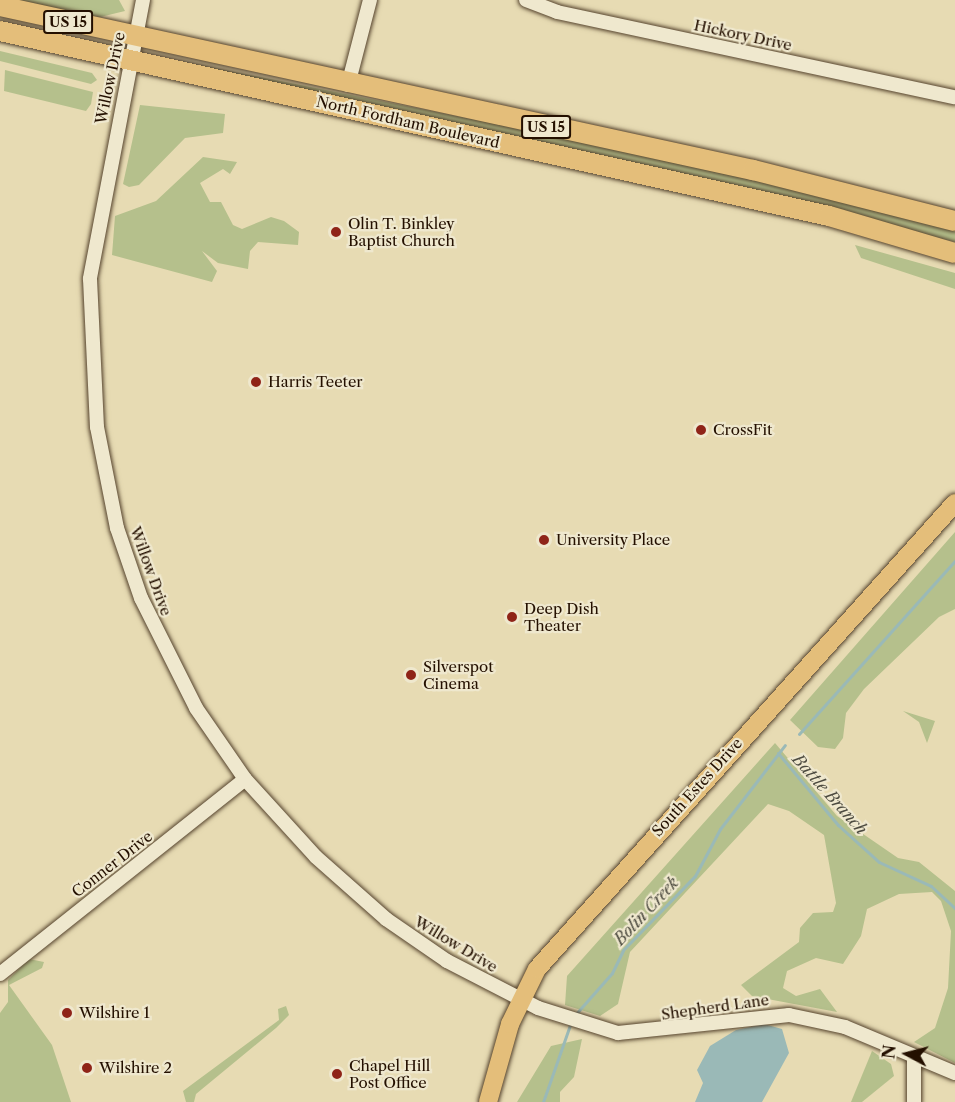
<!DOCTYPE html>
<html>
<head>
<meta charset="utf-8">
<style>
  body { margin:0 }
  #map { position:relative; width:955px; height:1102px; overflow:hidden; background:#e7dbb3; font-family:"Libre Caslon Text",serif }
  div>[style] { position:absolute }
  .green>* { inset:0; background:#b5c08c }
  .water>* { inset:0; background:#9ab9b7 }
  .stream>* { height:3px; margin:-1.5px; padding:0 1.5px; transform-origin:1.5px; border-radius:1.5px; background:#9ab9b7 }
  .roads { filter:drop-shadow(0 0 2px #55432d) drop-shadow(0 0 2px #55432d) }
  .minor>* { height:14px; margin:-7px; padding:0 7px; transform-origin:7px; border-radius:7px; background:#efe8ce }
  .major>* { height:18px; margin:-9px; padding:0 9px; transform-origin:9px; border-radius:9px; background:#e4be7a }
  .highway>* { height:20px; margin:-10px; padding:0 10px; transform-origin:10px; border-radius:10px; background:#e4be7a }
  .dots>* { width:16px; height:16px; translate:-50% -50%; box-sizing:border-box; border:3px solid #efe8ce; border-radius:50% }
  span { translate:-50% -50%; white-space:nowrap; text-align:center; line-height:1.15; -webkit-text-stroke:4.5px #efe8ce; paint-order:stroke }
  .shield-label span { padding:2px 4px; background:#efe8ce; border:2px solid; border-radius:4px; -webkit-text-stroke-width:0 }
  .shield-label { font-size:14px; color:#241000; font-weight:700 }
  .street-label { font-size:15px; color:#241000 }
  .poi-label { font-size:15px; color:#241000 }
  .left { translate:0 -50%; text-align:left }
  .water-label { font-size:16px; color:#4d4b40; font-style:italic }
  .north { position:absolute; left:877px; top:1024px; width:60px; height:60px; -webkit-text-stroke:4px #efe8ce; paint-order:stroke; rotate:277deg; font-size:16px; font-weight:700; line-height:24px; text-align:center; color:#241000 }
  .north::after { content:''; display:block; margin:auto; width:21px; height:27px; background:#241000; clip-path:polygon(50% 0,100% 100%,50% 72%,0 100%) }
</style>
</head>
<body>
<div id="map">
  <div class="green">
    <i style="clip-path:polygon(18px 0,119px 0,125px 11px,96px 18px)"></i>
    <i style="clip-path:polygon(0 51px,92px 73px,97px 80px,91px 84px,0 61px)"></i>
    <i style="clip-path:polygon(155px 56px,727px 170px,955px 228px,955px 242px)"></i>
    <i style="clip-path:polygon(5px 70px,93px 92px,91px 104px,86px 111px,4px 91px)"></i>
    <i style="clip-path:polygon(140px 105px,225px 114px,223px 133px,185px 138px,139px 185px,129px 187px,123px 184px)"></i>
    <i style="clip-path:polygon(203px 157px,237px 162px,230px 174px,223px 169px,200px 183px,210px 202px,221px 202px,233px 225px,242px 229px,271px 217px,284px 221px,299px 232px,298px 245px,258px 242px,250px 251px,248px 269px,218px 263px,202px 251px,217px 271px,212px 282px,112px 255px,115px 216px,156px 201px)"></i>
    <i style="clip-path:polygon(855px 245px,955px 273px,955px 289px,861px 258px)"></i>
    <i style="clip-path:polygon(955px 532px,955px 609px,939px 617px,864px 689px,846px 713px,843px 738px,835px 749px,818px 747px,790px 720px)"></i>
    <i style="clip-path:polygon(903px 711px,935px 721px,927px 743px,919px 722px)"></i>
    <i style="clip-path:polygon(775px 743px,837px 816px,898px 858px,919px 862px,955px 891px,955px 1063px,914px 1042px,935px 1028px,948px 988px,951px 931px,941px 901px,932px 892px,899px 894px,867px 909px,861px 936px,843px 964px,816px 958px,787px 971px,783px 988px,796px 996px,820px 989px,837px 1012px,752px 996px,741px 985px,799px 942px,800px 928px,813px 913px,833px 912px,836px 903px,824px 835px,789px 811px,768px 804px,630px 952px,618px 1004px,600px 1016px,565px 1005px,567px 976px)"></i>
    <i style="clip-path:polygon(29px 959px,44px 962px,42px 968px,9px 985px,52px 1045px,71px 1102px,0 1102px,0 1013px,8px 1002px,8px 980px)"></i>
    <i style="clip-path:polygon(286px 1006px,289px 1015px,276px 1028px,196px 1094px,194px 1102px,186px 1102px,183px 1091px,279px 1020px,278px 1009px)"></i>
    <i style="clip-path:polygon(582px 1039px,574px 1077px,560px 1092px,560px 1102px,517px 1102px,551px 1046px)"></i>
    <i style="clip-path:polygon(872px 1051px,891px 1064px,894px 1076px,862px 1102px,851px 1102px)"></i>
  </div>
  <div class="water">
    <i style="clip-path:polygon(764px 1024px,782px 1029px,789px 1053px,762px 1102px,695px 1102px,703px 1083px,697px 1070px,710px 1046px,736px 1030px)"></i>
  </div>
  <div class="stream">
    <i style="left:799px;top:734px;width:233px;rotate:-48deg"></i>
    <i style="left:778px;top:753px;width:94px;rotate:50.2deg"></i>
    <i style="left:838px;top:825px;width:55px;rotate:42.1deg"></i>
    <i style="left:879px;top:862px;width:57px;rotate:24.8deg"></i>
    <i style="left:931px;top:886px;width:33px;rotate:43deg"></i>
    <i style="left:574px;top:1016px;width:57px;rotate:-48.5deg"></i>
    <i style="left:612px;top:973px;width:25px;rotate:-64deg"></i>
    <i style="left:623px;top:950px;width:103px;rotate:-45.8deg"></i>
    <i style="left:695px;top:876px;width:53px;rotate:-62deg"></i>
    <i style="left:720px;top:829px;width:106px;rotate:-52.3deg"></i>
    <i style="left:543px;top:1102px;width:85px;rotate:-70.7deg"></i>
  </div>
  <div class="roads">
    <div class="minor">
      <i style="left:143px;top:0;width:284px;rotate:100.8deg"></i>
      <i style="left:90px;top:279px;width:148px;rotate:87.3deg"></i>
      <i style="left:97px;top:427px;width:103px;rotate:78.8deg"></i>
      <i style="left:117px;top:528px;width:74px;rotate:71.1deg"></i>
      <i style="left:141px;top:598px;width:123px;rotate:63.4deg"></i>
      <i style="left:196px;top:708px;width:86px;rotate:55.4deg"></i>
      <i style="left:245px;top:779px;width:105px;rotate:47.7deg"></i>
      <i style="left:316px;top:857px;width:94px;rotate:41.5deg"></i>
      <i style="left:386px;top:919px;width:74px;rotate:34.5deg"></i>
      <i style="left:447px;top:961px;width:102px;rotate:27.3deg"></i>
      <i style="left:538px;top:1008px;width:84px;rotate:17.4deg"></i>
      <i style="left:618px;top:1033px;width:172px;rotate:-6deg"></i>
      <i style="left:789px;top:1015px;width:57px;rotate:12.1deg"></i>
      <i style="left:845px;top:1027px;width:119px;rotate:22.7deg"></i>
      <i style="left:526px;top:0;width:33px;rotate:21deg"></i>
      <i style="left:557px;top:12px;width:407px;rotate:12.1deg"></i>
      <i style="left:348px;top:85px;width:88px;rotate:-75.5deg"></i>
      <i style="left:0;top:974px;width:313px;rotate:-38.5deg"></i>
      <i style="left:914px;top:1057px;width:45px;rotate:90deg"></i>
    </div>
    <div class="major">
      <i style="left:488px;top:1102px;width:81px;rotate:-74.2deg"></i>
      <i style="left:510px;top:1024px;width:61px;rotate:-63.9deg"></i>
      <i style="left:537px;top:969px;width:626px;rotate:-48.11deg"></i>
    </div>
    <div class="highway">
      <i style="left:0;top:6px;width:771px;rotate:12.29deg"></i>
      <i style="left:753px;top:170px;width:208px;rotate:14.2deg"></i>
      <i style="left:0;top:31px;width:849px;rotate:12.58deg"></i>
      <i style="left:829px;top:216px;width:131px;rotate:16.4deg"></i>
    </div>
  </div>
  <div class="dots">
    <i style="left:336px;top:232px;background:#8f2418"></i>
    <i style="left:256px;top:382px;background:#8f2418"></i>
    <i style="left:701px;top:430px;background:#8f2418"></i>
    <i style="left:544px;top:540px;background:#8f2418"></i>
    <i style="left:512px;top:617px;background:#8f2418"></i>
    <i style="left:411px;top:675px;background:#8f2418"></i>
    <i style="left:67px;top:1013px;background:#8f2418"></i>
    <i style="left:87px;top:1068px;background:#8f2418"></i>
    <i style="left:337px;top:1074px;background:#8f2418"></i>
  </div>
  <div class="shield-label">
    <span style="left:68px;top:22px">US 15</span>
    <span style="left:546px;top:127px">US 15</span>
  </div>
  <div class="street-label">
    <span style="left:743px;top:35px;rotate:12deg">Hickory Drive</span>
    <span style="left:110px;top:78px;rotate:-78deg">Willow Drive</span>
    <span style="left:408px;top:122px;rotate:13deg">North Fordham Boulevard</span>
    <span style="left:151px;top:571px;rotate:70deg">Willow Drive</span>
    <span style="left:697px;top:787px;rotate:-48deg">South Estes Drive</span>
    <span style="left:112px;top:864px;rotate:-38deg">Conner Drive</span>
    <span style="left:456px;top:944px;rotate:31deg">Willow Drive</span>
    <span style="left:715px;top:1007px;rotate:-8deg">Shepherd Lane</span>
  </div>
  <div class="poi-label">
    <span class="left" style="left:348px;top:232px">Olin T. Binkley<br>Baptist Church</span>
    <span class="left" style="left:268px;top:382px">Harris Teeter</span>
    <span class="left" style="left:713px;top:430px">CrossFit</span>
    <span class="left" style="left:556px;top:540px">University Place</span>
    <span class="left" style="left:524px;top:617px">Deep Dish<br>Theater</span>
    <span class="left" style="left:423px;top:675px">Silverspot<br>Cinema</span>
    <span class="left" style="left:79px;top:1013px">Wilshire 1</span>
    <span class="left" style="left:349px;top:1074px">Chapel Hill<br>Post Office</span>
    <span class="left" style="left:99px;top:1068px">Wilshire 2</span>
  </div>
  <div class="water-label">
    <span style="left:830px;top:794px;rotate:48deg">Battle Branch</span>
    <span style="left:646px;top:911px;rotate:-47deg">Bolin Creek</span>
  </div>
  <div class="north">N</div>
</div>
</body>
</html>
